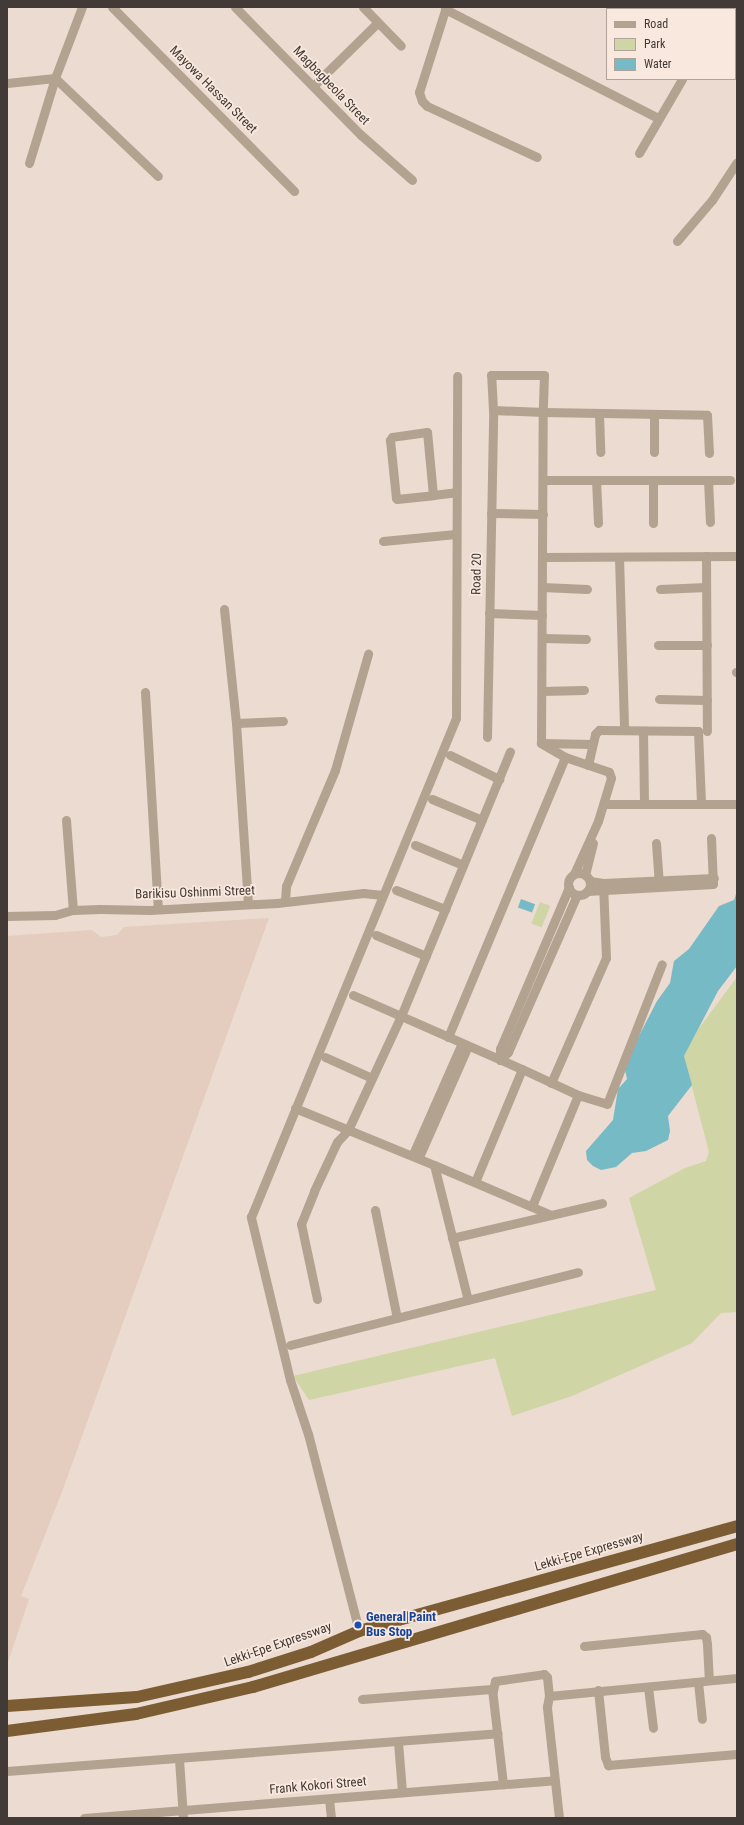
<!DOCTYPE html>
<html>
<head>
<meta charset="utf-8">
<style>
  body { margin:0 }
  #map { position:relative; width:744px; height:1825px; overflow:hidden; background:#ebdbd0; font-family:"Roboto Condensed",sans-serif }
  div>[style] { position:absolute }
  .built>* { inset:0; background:#e4cdbe }
  .green>* { inset:0; background:#cfd5a4; transform-origin:0 0 }
  .water>* { inset:0; background:#76bac5; transform-origin:0 0 }
  .minor>* { height:9px; margin:-4.5px; padding:0 4.5px; transform-origin:4.5px; border-radius:4.5px; background:#b2a28f }
  .minor>.ring { margin:-4.5px; padding:0; box-sizing:content-box; background:none; border:9px solid #b2a28f; border-radius:50% }
  .highway>* { height:12px; margin:-6px; padding:0 6px; transform-origin:6px; border-radius:6px; background:#7c5c33 }
  .dots>* { width:11px; height:11px; translate:-50% -50%; box-sizing:border-box; border:2px solid #f9e8dd; border-radius:50% }
  span { translate:-50% -50%; white-space:nowrap; text-align:center; line-height:1.15; -webkit-text-stroke:3.5px #f9e8dd; paint-order:stroke }
  .street-label { font-size:13px; color:#413a36 }
  .transit-label { font-size:13px; color:#164399; font-weight:700 }
  .left { translate:0 -50%; text-align:left }
  .frame { position:absolute; inset:0; border:8px solid #413a36; pointer-events:none }
  .legend { position:absolute; left:606px; top:8px; width:130px; height:72px; box-sizing:border-box; background:#f9e8dd; border:1px solid #afa29a; margin:0; padding:5px 7px; list-style:none; font-size:12px; color:#413a36 }
  .legend li { display:flex; align-items:center; gap:8px; height:20px }
  .legend b { width:20px; border:1px solid #afa29a }
</style>
</head>
<body>
<div id="map">
  <div class="built">
    <i style="clip-path:polygon(269px 918px,63px 1489px,21px 1596px,29px 1599px,7px 1665px,7px 936px,92px 930px,101px 937px,117px 935px,124px 927px)"></i>
  </div>
  <div class="green">
    <i style="left:540px;top:902px;width:11px;height:23px;rotate:22deg"></i>
    <i style="clip-path:polygon(737px 977px,737px 1312px,721px 1313px,692px 1343px,672px 1352px,572px 1396px,512px 1416px,495px 1358px,309px 1400px,293px 1376px,656px 1290px,629px 1198px,685px 1168px,706px 1161px,709px 1152px,684px 1056px,697px 1031px)"></i>
  </div>
  <div class="water">
    <i style="clip-path:polygon(737px 891px,737px 966px,718px 991px,684px 1056px,692px 1085px,668px 1116px,670px 1131px,668px 1140px,646px 1151px,632px 1153px,616px 1167px,601px 1170px,593px 1166px,587px 1160px,586px 1151px,613px 1120px,618px 1089px,627px 1079px,624px 1065px,657px 1001px,670px 983px,674px 961px,689px 949px,719px 906px,734px 900px)"></i>
    <i style="left:521px;top:899px;width:15px;height:9px;rotate:20deg"></i>
  </div>
  <div class="minor">
    <i style="left:112px;top:7px;width:259px;rotate:45.3deg"></i>
    <i style="left:235px;top:7px;width:180px;rotate:45.5deg"></i>
    <i style="left:361px;top:135px;width:68px;rotate:41.4deg"></i>
    <i style="left:363px;top:7px;width:54px;rotate:45.7deg"></i>
    <i style="left:446px;top:7px;width:89px;rotate:107.6deg"></i>
    <i style="left:419px;top:92px;width:9px;rotate:72deg"></i>
    <i style="left:422px;top:101px;width:7px;rotate:45deg"></i>
    <i style="left:427px;top:106px;width:121px;rotate:24.9deg"></i>
    <i style="left:445px;top:9px;width:239px;rotate:27.1deg"></i>
    <i style="left:622px;top:9px;width:2px;rotate:-63deg"></i>
    <i style="left:726px;top:9px;width:2px;rotate:-63deg"></i>
    <i style="left:7px;top:83px;width:48px;rotate:-5.9deg"></i>
    <i style="left:55px;top:78px;width:142px;rotate:43.6deg"></i>
    <i style="left:313px;top:86px;width:90px;rotate:-44.5deg"></i>
    <i style="left:639px;top:153px;width:86px;rotate:-59.8deg"></i>
    <i style="left:29px;top:163px;width:89px;rotate:-73deg"></i>
    <i style="left:55px;top:78px;width:76px;rotate:-69.2deg"></i>
    <i style="left:677px;top:241px;width:54px;rotate:-49.5deg"></i>
    <i style="left:712px;top:200px;width:45px;rotate:-56.7deg"></i>
    <i style="left:599px;top:414px;width:38px;rotate:88deg"></i>
    <i style="left:654px;top:414px;width:38px;rotate:90deg"></i>
    <i style="left:543px;top:480px;width:187px"></i>
    <i style="left:596px;top:480px;width:43px;rotate:87.3deg"></i>
    <i style="left:653px;top:480px;width:43px;rotate:90deg"></i>
    <i style="left:708px;top:480px;width:42px;rotate:87.3deg"></i>
    <i style="left:433px;top:495px;width:63px;rotate:-95.4deg"></i>
    <i style="left:427px;top:432px;width:35px;rotate:172deg"></i>
    <i style="left:392px;top:437px;width:4px;rotate:124deg"></i>
    <i style="left:390px;top:440px;width:58px;rotate:84.1deg"></i>
    <i style="left:396px;top:498px;width:1px;rotate:45deg"></i>
    <i style="left:397px;top:499px;width:36px;rotate:-6deg"></i>
    <i style="left:433px;top:495px;width:23px;rotate:-7deg"></i>
    <i style="left:491px;top:513px;width:52px;rotate:1.1deg"></i>
    <i style="left:383px;top:541px;width:73px;rotate:-5.5deg"></i>
    <i style="left:706px;top:556px;width:175px;rotate:89.7deg"></i>
    <i style="left:543px;top:557px;width:194px;rotate:-0.3deg"></i>
    <i style="left:619px;top:557px;width:173px;rotate:88.3deg"></i>
    <i style="left:542px;top:587px;width:45px;rotate:2.5deg"></i>
    <i style="left:660px;top:589px;width:46px;rotate:-2.5deg"></i>
    <i style="left:224px;top:609px;width:115px;rotate:84deg"></i>
    <i style="left:236px;top:723px;width:181px;rotate:86.2deg"></i>
    <i style="left:489px;top:613px;width:53px;rotate:2.2deg"></i>
    <i style="left:542px;top:638px;width:44px;rotate:1.3deg"></i>
    <i style="left:658px;top:645px;width:49px"></i>
    <i style="left:736px;top:672px;width:1px"></i>
    <i style="left:542px;top:691px;width:42px;rotate:-1.4deg"></i>
    <i style="left:145px;top:692px;width:216px;rotate:86.6deg"></i>
    <i style="left:659px;top:699px;width:48px;rotate:1.2deg"></i>
    <i style="left:236px;top:723px;width:47px;rotate:-2.4deg"></i>
    <i style="left:643px;top:731px;width:73px;rotate:89.2deg"></i>
    <i style="left:487px;top:737px;width:327px;rotate:-88.9deg"></i>
    <i style="left:493px;top:410px;width:35px;rotate:-93deg"></i>
    <i style="left:491px;top:375px;width:53px"></i>
    <i style="left:544px;top:375px;width:37px;rotate:92deg"></i>
    <i style="left:543px;top:412px;width:164px;rotate:1deg"></i>
    <i style="left:707px;top:415px;width:38px;rotate:87deg"></i>
    <i style="left:542px;top:743px;width:50px;rotate:1.1deg"></i>
    <i style="left:450px;top:755px;width:55px;rotate:26.1deg"></i>
    <i style="left:565px;top:757px;width:46px;rotate:18.8deg"></i>
    <i style="left:609px;top:772px;width:6px;rotate:72deg"></i>
    <i style="left:611px;top:778px;width:45px;rotate:106.8deg"></i>
    <i style="left:598px;top:821px;width:58px;rotate:114.4deg"></i>
    <i style="left:588px;top:765px;width:32px;rotate:-77deg"></i>
    <i style="left:595px;top:734px;width:6px;rotate:-45deg"></i>
    <i style="left:599px;top:730px;width:99px;rotate:0.6deg"></i>
    <i style="left:698px;top:731px;width:73px;rotate:87.6deg"></i>
    <i style="left:432px;top:799px;width:54px;rotate:22.8deg"></i>
    <i style="left:604px;top:804px;width:133px"></i>
    <i style="left:66px;top:820px;width:90px;rotate:85.6deg"></i>
    <i style="left:656px;top:843px;width:42px;rotate:85.9deg"></i>
    <i style="left:415px;top:845px;width:52px;rotate:22.6deg"></i>
    <i class="ring" style="left:568px;top:873px;width:13px;height:13px"></i>
    <i style="left:585px;top:875px;width:33px;rotate:-76deg"></i>
    <i style="left:590px;top:881px;width:13px;rotate:9deg"></i>
    <i style="left:603px;top:883px;width:111px;rotate:-2.6deg"></i>
    <i style="left:396px;top:890px;width:53px;rotate:21.2deg"></i>
    <i style="left:587px;top:891px;width:126px;rotate:-3.2deg"></i>
    <i style="left:713px;top:884px;width:46px;rotate:-92.5deg"></i>
    <i style="left:285px;top:901px;width:15px;rotate:-86deg"></i>
    <i style="left:286px;top:886px;width:126px;rotate:-67.1deg"></i>
    <i style="left:335px;top:770px;width:121px;rotate:-74.1deg"></i>
    <i style="left:7px;top:916px;width:48px;rotate:-1.2deg"></i>
    <i style="left:55px;top:915px;width:19px;rotate:-16deg"></i>
    <i style="left:73px;top:910px;width:27px;rotate:-2deg"></i>
    <i style="left:100px;top:909px;width:50px;rotate:1.1deg"></i>
    <i style="left:150px;top:910px;width:127px;rotate:-3.2deg"></i>
    <i style="left:277px;top:903px;width:87px;rotate:-6.6deg"></i>
    <i style="left:363px;top:893px;width:20px;rotate:6deg"></i>
    <i style="left:376px;top:935px;width:54px;rotate:22.8deg"></i>
    <i style="left:353px;top:995px;width:52px;rotate:23.6deg"></i>
    <i style="left:401px;top:1016px;width:286px;rotate:-67.6deg"></i>
    <i style="left:448px;top:1037px;width:303px;rotate:-67.3deg"></i>
    <i style="left:565px;top:757px;width:28px;rotate:-150deg"></i>
    <i style="left:541px;top:743px;width:331px;rotate:-89.7deg"></i>
    <i style="left:543px;top:412px;width:50px;rotate:-177.7deg"></i>
    <i style="left:325px;top:1057px;width:51px;rotate:24.1deg"></i>
    <i style="left:500px;top:1060px;width:11px;rotate:-90deg"></i>
    <i style="left:500px;top:1049px;width:176px;rotate:-66.9deg"></i>
    <i style="left:500px;top:1060px;width:11px;rotate:-45deg"></i>
    <i style="left:508px;top:1052px;width:171px;rotate:-66.3deg"></i>
    <i style="left:551px;top:1083px;width:137px;rotate:-66.3deg"></i>
    <i style="left:606px;top:958px;width:75px;rotate:-92.3deg"></i>
    <i style="left:295px;top:1108px;width:150px;rotate:22.3deg"></i>
    <i style="left:434px;top:1165px;width:139px;rotate:75.9deg"></i>
    <i style="left:413px;top:1154px;width:121px;rotate:-66.2deg"></i>
    <i style="left:419px;top:1157px;width:121px;rotate:-66.2deg"></i>
    <i style="left:434px;top:1165px;width:127px;rotate:23.1deg"></i>
    <i style="left:475px;top:1182px;width:122px;rotate:-67.4deg"></i>
    <i style="left:522px;top:1069px;width:62px;rotate:24.9deg"></i>
    <i style="left:578px;top:1095px;width:30px;rotate:17deg"></i>
    <i style="left:607px;top:1104px;width:150px;rotate:-68.6deg"></i>
    <i style="left:532px;top:1206px;width:120px;rotate:-67.5deg"></i>
    <i style="left:375px;top:1210px;width:110px;rotate:78.5deg"></i>
    <i style="left:452px;top:1238px;width:154px;rotate:-13.1deg"></i>
    <i style="left:317px;top:1299px;width:77px;rotate:-102deg"></i>
    <i style="left:301px;top:1224px;width:35px;rotate:-68deg"></i>
    <i style="left:314px;top:1191px;width:54px;rotate:-64.9deg"></i>
    <i style="left:337px;top:1142px;width:16px;rotate:-47deg"></i>
    <i style="left:348px;top:1130px;width:126px;rotate:-65.1deg"></i>
    <i style="left:401px;top:1016px;width:132px;rotate:23.7deg"></i>
    <i style="left:290px;top:1345px;width:297px;rotate:-14.2deg"></i>
    <i style="left:359px;top:1631px;width:203px;rotate:-104.5deg"></i>
    <i style="left:308px;top:1434px;width:57px;rotate:-108.4deg"></i>
    <i style="left:290px;top:1380px;width:168px;rotate:-103.5deg"></i>
    <i style="left:251px;top:1217px;width:539px;rotate:-67.67deg"></i>
    <i style="left:456px;top:718px;width:342px;rotate:-89.8deg"></i>
    <i style="left:584px;top:1646px;width:119px;rotate:-5.8deg"></i>
    <i style="left:702px;top:1634px;width:5px;rotate:37deg"></i>
    <i style="left:706px;top:1637px;width:7px;rotate:82deg"></i>
    <i style="left:707px;top:1644px;width:36px;rotate:87deg"></i>
    <i style="left:698px;top:1682px;width:37px;rotate:84deg"></i>
    <i style="left:648px;top:1687px;width:41px;rotate:83deg"></i>
    <i style="left:598px;top:1690px;width:67px;rotate:84deg"></i>
    <i style="left:605px;top:1757px;width:9px;rotate:69deg"></i>
    <i style="left:608px;top:1765px;width:129px;rotate:-4.9deg"></i>
    <i style="left:493px;top:1691px;width:10px;rotate:-79deg"></i>
    <i style="left:495px;top:1681px;width:49px;rotate:-8.1deg"></i>
    <i style="left:544px;top:1674px;width:4px;rotate:45deg"></i>
    <i style="left:547px;top:1677px;width:19px;rotate:84deg"></i>
    <i style="left:362px;top:1699px;width:130px;rotate:-4.4deg"></i>
    <i style="left:492px;top:1689px;width:96px;rotate:83.4deg"></i>
    <i style="left:398px;top:1742px;width:50px;rotate:85.4deg"></i>
    <i style="left:179px;top:1759px;width:59px;rotate:86.1deg"></i>
    <i style="left:7px;top:1771px;width:492px;rotate:-4.4deg"></i>
    <i style="left:329px;top:1799px;width:19px;rotate:84deg"></i>
    <i style="left:84px;top:1818px;width:472px;rotate:-4.6deg"></i>
    <i style="left:559px;top:1818px;width:112px;rotate:-96.2deg"></i>
    <i style="left:547px;top:1707px;width:11px;rotate:-80deg"></i>
    <i style="left:549px;top:1696px;width:189px;rotate:-5.5deg"></i>
  </div>
  <div class="highway">
    <i style="left:7px;top:1706px;width:130px;rotate:-4deg"></i>
    <i style="left:137px;top:1697px;width:114px;rotate:-12.7deg"></i>
    <i style="left:248px;top:1672px;width:66px;rotate:-17.6deg"></i>
    <i style="left:311px;top:1652px;width:52px;rotate:-23.6deg"></i>
    <i style="left:359px;top:1631px;width:392px;rotate:-15.5deg"></i>
    <i style="left:7px;top:1731px;width:130px;rotate:-7.5deg"></i>
    <i style="left:136px;top:1714px;width:120px;rotate:-13deg"></i>
    <i style="left:253px;top:1687px;width:505px;rotate:-16.46deg"></i>
  </div>
  <div class="dots">
    <i style="left:358px;top:1625px;background:#1a4fb4"></i>
  </div>
  <div class="street-label">
    <span style="left:331px;top:86px;rotate:46deg">Magbagbeola Street</span>
    <span style="left:213px;top:90px;rotate:45deg">Mayowa Hassan Street</span>
    <span style="left:477px;top:574px;rotate:-89deg">Road 20</span>
    <span style="left:195px;top:893px;rotate:-2deg">Barikisu Oshinmi Street</span>
    <span style="left:589px;top:1552px;rotate:-16deg">Lekki-Epe Expressway</span>
    <span style="left:278px;top:1645px;rotate:-19deg">Lekki-Epe Expressway</span>
    <span style="left:318px;top:1786px;rotate:-5deg">Frank Kokori Street</span>
  </div>
  <div class="transit-label">
    <span class="left" style="left:366px;top:1625px">General Paint<br>Bus Stop</span>
  </div>
  <div class="frame"></div>
  <ul class="legend">
  <li><b style="height:5px;background:#b2a28f"></b>Road</li>
  <li><b style="height:11px;background:#cfd5a4"></b>Park</li>
  <li><b style="height:11px;background:#76bac5"></b>Water</li>
  </ul>
</div>
</body>
</html>
